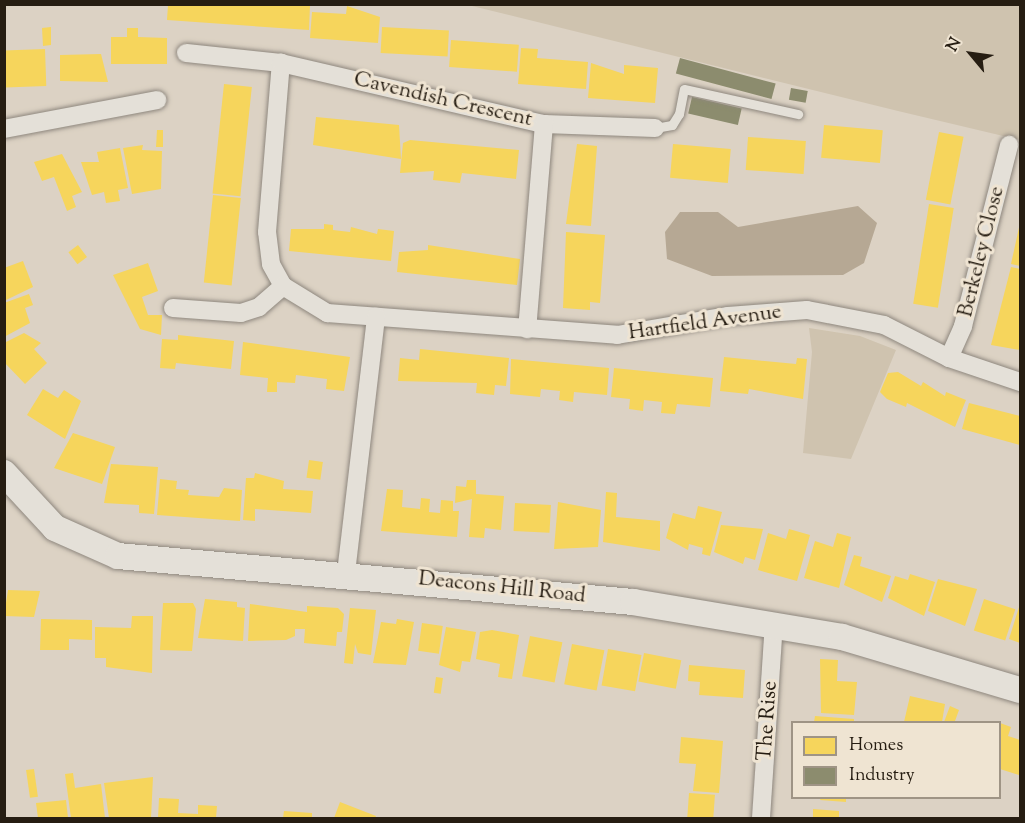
<!DOCTYPE html>
<html>
<head>
<meta charset="utf-8">
<style>
  body { margin:0 }
  #map { position:relative; width:1025px; height:823px; overflow:hidden; background:#dcd2c4; font-family:"Sorts Mill Goudy",serif }
  div>[style] { position:absolute }
  .green>* { inset:0; background:#cfc3af }
  .water>* { inset:0; background:#b6a894 }
  .homes>* { inset:0; background:#f6d55c; transform-origin:0 0 }
  .industry>* { inset:0; background:#8c8c6e; transform-origin:0 0 }
  .roads { filter:drop-shadow(0 0 2px #8e877e) drop-shadow(0 0 2px #8e877e) }
  .lane>* { height:9px; margin:-4.5px; padding:0 4.5px; transform-origin:4.5px; border-radius:4.5px; background:#e4e0d8 }
  .street>* { height:18px; margin:-9px; padding:0 9px; transform-origin:9px; border-radius:9px; background:#e4e0d8 }
  .secondary>* { height:26px; margin:-13px; padding:0 13px; transform-origin:13px; border-radius:13px; background:#e4e0d8 }
  span { translate:-50% -50%; white-space:nowrap; text-align:center; line-height:1.15; -webkit-text-stroke:6px #efe4d2; paint-order:stroke }
  .street-label { font-size:21px; color:#261d12 }
  .frame { position:absolute; inset:0; border:6px solid #261d12; pointer-events:none }
  .legend { position:absolute; left:791px; top:721px; width:210px; height:78px; box-sizing:border-box; background:#efe4d2; border:2px solid #9f9485; margin:0; padding:8px 10px; list-style:none; font-size:18px; color:#261d12 }
  .legend li { display:flex; align-items:center; gap:12px; height:30px }
  .legend b { width:30px; border:2px solid #9f9485 }
  .north { position:absolute; left:941px; top:24px; width:60px; height:60px; -webkit-text-stroke:4px #efe4d2; paint-order:stroke; rotate:299deg; font-size:16px; font-weight:700; line-height:24px; text-align:center; color:#261d12 }
  .north::after { content:''; display:block; margin:auto; width:21px; height:27px; background:#261d12; clip-path:polygon(50% 0,100% 100%,50% 72%,0 100%) }
</style>
</head>
<body>
<div id="map">
  <div class="green">
    <i style="clip-path:polygon(468px 5px,1020px 5px,1020px 140px,898px 111px)"></i>
    <i style="clip-path:polygon(809px 328px,860px 336px,896px 350px,851px 459px,803px 453px,812px 352px)"></i>
  </div>
  <div class="water">
    <i style="clip-path:polygon(858px 206px,877px 223px,864px 263px,843px 275px,712px 276px,667px 259px,665px 232px,680px 212px,718px 212px,738px 227px)"></i>
  </div>
  <div class="homes">
    <i style="clip-path:polygon(168px 5px,310px 5px,309px 30px,167px 20px)"></i>
    <i style="clip-path:polygon(347px 6px,380px 17px,378px 43px,310px 38px,312px 12px,346px 14px)"></i>
    <i style="clip-path:polygon(51px 27px,51px 45px,43px 46px,42px 28px)"></i>
    <i style="left:382px;top:27px;width:67px;height:26px;rotate:3deg"></i>
    <i style="clip-path:polygon(127px 28px,138px 28px,138px 37px,167px 38px,167px 64px,111px 64px,111px 37px,127px 37px)"></i>
    <i style="left:451px;top:40px;width:68px;height:27px;rotate:4deg"></i>
    <i style="clip-path:polygon(521px 48px,538px 49px,537px 58px,588px 62px,586px 89px,518px 84px)"></i>
    <i style="left:45px;top:49px;width:37px;height:41px;rotate:88deg"></i>
    <i style="clip-path:polygon(101px 54px,108px 82px,60px 81px,60px 55px)"></i>
    <i style="clip-path:polygon(591px 63px,624px 74px,624px 65px,658px 68px,655px 103px,588px 98px)"></i>
    <i style="left:224px;top:84px;width:28px;height:110px;rotate:6deg"></i>
    <i style="clip-path:polygon(316px 117px,399px 125px,401px 159px,313px 145px)"></i>
    <i style="left:824px;top:125px;width:59px;height:33px;rotate:5deg"></i>
    <i style="clip-path:polygon(157px 130px,163px 130px,163px 147px,156px 147px)"></i>
    <i style="left:939px;top:132px;width:25px;height:69px;rotate:11deg"></i>
    <i style="left:748px;top:137px;width:58px;height:33px;rotate:4deg"></i>
    <i style="clip-path:polygon(410px 140px,519px 150px,516px 179px,462px 173px,460px 183px,433px 180px,434px 171px,400px 173px,403px 143px)"></i>
    <i style="clip-path:polygon(577px 144px,597px 146px,591px 226px,566px 224px)"></i>
    <i style="left:673px;top:144px;width:58px;height:34px;rotate:5deg"></i>
    <i style="clip-path:polygon(143px 145px,142px 150px,162px 151px,161px 189px,132px 194px,123px 148px)"></i>
    <i style="clip-path:polygon(120px 148px,128px 188px,118px 190px,120px 201px,106px 203px,104px 192px,92px 195px,81px 162px,99px 162px,97px 152px)"></i>
    <i style="clip-path:polygon(62px 154px,82px 192px,72px 196px,76px 207px,67px 211px,54px 177px,42px 181px,34px 162px)"></i>
    <i style="left:213px;top:195px;width:28px;height:88px;rotate:6deg"></i>
    <i style="left:929px;top:204px;width:25px;height:101px;rotate:9deg"></i>
    <i style="clip-path:polygon(1020px 223px,1020px 266px,1011px 264px)"></i>
    <i style="clip-path:polygon(324px 224px,333px 225px,333px 230px,350px 232px,351px 227px,377px 234px,378px 229px,394px 231px,391px 261px,289px 251px,291px 229px,324px 229px)"></i>
    <i style="clip-path:polygon(566px 232px,605px 235px,600px 303px,590px 302px,590px 310px,563px 308px)"></i>
    <i style="left:78px;top:245px;width:15px;height:12px;rotate:53deg"></i>
    <i style="clip-path:polygon(428px 245px,520px 259px,517px 285px,397px 272px,399px 252px,428px 250px)"></i>
    <i style="clip-path:polygon(23px 261px,33px 287px,4px 301px,4px 268px)"></i>
    <i style="clip-path:polygon(148px 263px,158px 291px,142px 297px,148px 315px,162px 315px,161px 335px,140px 329px,113px 275px)"></i>
    <i style="clip-path:polygon(1011px 267px,1020px 269px,1020px 350px,991px 345px)"></i>
    <i style="clip-path:polygon(29px 294px,33px 305px,25px 308px,30px 323px,4px 337px,4px 303px)"></i>
    <i style="clip-path:polygon(24px 333px,41px 343px,34px 349px,47px 363px,25px 384px,4px 362px,4px 343px)"></i>
    <i style="clip-path:polygon(178px 335px,234px 341px,231px 369px,176px 363px,175px 369px,160px 368px,162px 339px,178px 340px)"></i>
    <i style="clip-path:polygon(243px 342px,350px 357px,344px 391px,326px 389px,327px 379px,296px 375px,295px 383px,277px 382px,277px 392px,267px 392px,268px 378px,240px 375px)"></i>
    <i style="clip-path:polygon(420px 349px,509px 358px,506px 386px,495px 385px,494px 395px,476px 393px,477px 383px,398px 381px,400px 358px,419px 360px)"></i>
    <i style="clip-path:polygon(724px 357px,796px 364px,797px 358px,807px 359px,803px 399px,749px 389px,748px 394px,720px 391px)"></i>
    <i style="clip-path:polygon(511px 359px,609px 368px,607px 395px,574px 392px,573px 402px,559px 400px,560px 391px,541px 389px,540px 397px,510px 394px)"></i>
    <i style="clip-path:polygon(614px 368px,713px 378px,710px 407px,677px 404px,675px 414px,661px 413px,662px 402px,644px 400px,643px 411px,629px 409px,630px 399px,611px 397px)"></i>
    <i style="clip-path:polygon(898px 372px,921px 386px,923px 382px,945px 396px,946px 392px,966px 400px,955px 427px,907px 403px,906px 407px,887px 399px,880px 392px,888px 373px)"></i>
    <i style="clip-path:polygon(43px 389px,58px 398px,64px 390px,81px 401px,65px 439px,27px 415px)"></i>
    <i style="clip-path:polygon(969px 403px,1020px 416px,1020px 445px,962px 429px)"></i>
    <i style="clip-path:polygon(73px 433px,115px 447px,102px 484px,54px 468px)"></i>
    <i style="left:309px;top:460px;width:14px;height:18px;rotate:8deg"></i>
    <i style="clip-path:polygon(111px 464px,158px 467px,154px 514px,139px 513px,139px 505px,104px 503px)"></i>
    <i style="clip-path:polygon(255px 473px,284px 481px,283px 489px,313px 491px,311px 513px,255px 509px,255px 521px,243px 520px,246px 478px,254px 478px)"></i>
    <i style="clip-path:polygon(160px 479px,177px 481px,176px 489px,189px 490px,188px 495px,219px 497px,224px 488px,242px 490px,240px 521px,157px 515px)"></i>
    <i style="clip-path:polygon(467px 480px,476px 480px,476px 494px,504px 496px,501px 530px,485px 528px,484px 538px,469px 537px,472px 499px,455px 503px,456px 486px,466px 487px)"></i>
    <i style="clip-path:polygon(387px 489px,403px 490px,402px 507px,420px 509px,421px 498px,430px 499px,429px 512px,440px 513px,441px 500px,453px 501px,453px 511px,459px 511px,457px 537px,381px 531px)"></i>
    <i style="clip-path:polygon(606px 492px,617px 493px,616px 517px,660px 521px,660px 551px,603px 542px)"></i>
    <i style="clip-path:polygon(558px 502px,601px 510px,598px 547px,554px 549px)"></i>
    <i style="left:515px;top:503px;width:36px;height:28px;rotate:3deg"></i>
    <i style="clip-path:polygon(698px 506px,722px 512px,710px 556px,702px 554px,703px 548px,689px 544px,688px 550px,666px 538px,673px 513px,695px 519px)"></i>
    <i style="clip-path:polygon(721px 525px,763px 529px,755px 560px,745px 557px,743px 564px,714px 552px)"></i>
    <i style="clip-path:polygon(789px 529px,810px 535px,797px 581px,758px 570px,768px 533px,786px 539px)"></i>
    <i style="clip-path:polygon(837px 533px,851px 537px,839px 588px,804px 578px,815px 541px,833px 547px)"></i>
    <i style="clip-path:polygon(854px 555px,862px 557px,860px 566px,891px 576px,882px 602px,844px 585px)"></i>
    <i style="clip-path:polygon(910px 574px,935px 582px,924px 616px,888px 598px,895px 576px,908px 580px)"></i>
    <i style="clip-path:polygon(938px 579px,977px 589px,965px 626px,928px 611px)"></i>
    <i style="clip-path:polygon(8px 590px,40px 591px,34px 617px,4px 616px)"></i>
    <i style="clip-path:polygon(205px 599px,237px 602px,237px 607px,245px 608px,243px 641px,198px 638px)"></i>
    <i style="left:984px;top:599px;width:33px;height:33px;rotate:18deg"></i>
    <i style="clip-path:polygon(163px 603px,193px 603px,196px 609px,192px 651px,160px 650px)"></i>
    <i style="clip-path:polygon(250px 604px,307px 612px,307px 606px,338px 608px,344px 614px,342px 632px,337px 632px,336px 646px,304px 643px,305px 629px,295px 629px,295px 636px,286px 640px,248px 641px)"></i>
    <i style="clip-path:polygon(1020px 604px,1020px 643px,1009px 639px)"></i>
    <i style="clip-path:polygon(350px 608px,376px 610px,371px 655px,358px 653px,355px 644px,353px 664px,344px 663px)"></i>
    <i style="clip-path:polygon(132px 616px,153px 616px,152px 673px,106px 667px,106px 658px,95px 658px,95px 627px,131px 628px)"></i>
    <i style="clip-path:polygon(41px 619px,92px 620px,92px 640px,69px 639px,69px 650px,40px 650px)"></i>
    <i style="clip-path:polygon(397px 619px,414px 622px,406px 665px,373px 663px,381px 622px,396px 624px)"></i>
    <i style="left:422px;top:623px;width:21px;height:28px;rotate:8deg"></i>
    <i style="clip-path:polygon(446px 627px,476px 632px,470px 662px,462px 661px,460px 672px,439px 665px)"></i>
    <i style="clip-path:polygon(492px 630px,519px 635px,512px 679px,498px 677px,500px 664px,476px 659px,480px 632px)"></i>
    <i style="left:530px;top:636px;width:33px;height:41px;rotate:11deg"></i>
    <i style="left:572px;top:644px;width:33px;height:41px;rotate:11deg"></i>
    <i style="left:608px;top:649px;width:34px;height:37px;rotate:10deg"></i>
    <i style="left:644px;top:653px;width:38px;height:29px;rotate:11deg"></i>
    <i style="clip-path:polygon(820px 659px,838px 660px,837px 681px,857px 682px,854px 715px,821px 713px)"></i>
    <i style="clip-path:polygon(689px 665px,745px 670px,743px 698px,699px 695px,700px 682px,688px 681px)"></i>
    <i style="left:436px;top:677px;width:7px;height:16px;rotate:8deg"></i>
    <i style="clip-path:polygon(910px 696px,945px 704px,942px 722px,904px 722px)"></i>
    <i style="clip-path:polygon(950px 706px,959px 710px,955px 721px,965px 722px,944px 722px)"></i>
    <i style="clip-path:polygon(815px 716px,854px 719px,854px 722px,814px 722px)"></i>
    <i style="clip-path:polygon(1000px 723px,1011px 727px,1008px 736px,1020px 740px,1019px 775px,1000px 769px)"></i>
    <i style="clip-path:polygon(681px 737px,723px 741px,719px 793px,693px 791px,696px 764px,679px 763px)"></i>
    <i style="left:34px;top:769px;width:28px;height:8px;rotate:82deg"></i>
    <i style="clip-path:polygon(73px 773px,75px 788px,101px 784px,105px 818px,71px 818px,65px 774px)"></i>
    <i style="clip-path:polygon(153px 777px,151px 818px,109px 818px,104px 783px)"></i>
    <i style="left:689px;top:793px;width:26px;height:25px;rotate:4deg"></i>
    <i style="clip-path:polygon(159px 798px,179px 799px,178px 813px,198px 814px,198px 805px,217px 806px,216px 818px,158px 818px)"></i>
    <i style="clip-path:polygon(821px 798px,846px 798px,846px 802px,820px 800px)"></i>
    <i style="clip-path:polygon(66px 800px,68px 818px,38px 818px,36px 803px)"></i>
    <i style="clip-path:polygon(340px 802px,376px 816px,375px 818px,334px 818px)"></i>
    <i style="clip-path:polygon(813px 809px,839px 811px,839px 818px,813px 818px)"></i>
    <i style="clip-path:polygon(284px 811px,312px 813px,312px 818px,283px 818px)"></i>
  </div>
  <div class="industry">
    <i style="left:680px;top:58px;width:99px;height:16px;rotate:15deg"></i>
    <i style="left:791px;top:88px;width:17px;height:12px;rotate:10deg"></i>
    <i style="left:692px;top:97px;width:51px;height:17px;rotate:13deg"></i>
  </div>
  <div class="roads">
    <div class="lane">
      <i style="left:655px;top:128px;width:17px;rotate:-10deg"></i>
      <i style="left:672px;top:125px;width:13px;rotate:-58deg"></i>
      <i style="left:679px;top:114px;width:25px;rotate:-79deg"></i>
      <i style="left:684px;top:89px;width:117px;rotate:12.4deg"></i>
    </div>
    <div class="street">
      <i style="left:186px;top:53px;width:96px;rotate:6deg"></i>
      <i style="left:544px;top:124px;width:111px;rotate:2.1deg"></i>
      <i style="left:4px;top:129px;width:156px;rotate:-10.7deg"></i>
      <i style="left:283px;top:286px;width:25px;rotate:-119deg"></i>
      <i style="left:271px;top:264px;width:32px;rotate:-97deg"></i>
      <i style="left:267px;top:232px;width:170px;rotate:-85.3deg"></i>
      <i style="left:281px;top:63px;width:270px;rotate:13.1deg"></i>
      <i style="left:544px;top:124px;width:206px;rotate:94.7deg"></i>
      <i style="left:173px;top:308px;width:68px;rotate:4.2deg"></i>
      <i style="left:241px;top:313px;width:19px;rotate:-18deg"></i>
      <i style="left:259px;top:307px;width:32px;rotate:-41deg"></i>
      <i style="left:283px;top:286px;width:52px;rotate:31.5deg"></i>
      <i style="left:327px;top:313px;width:291px;rotate:4.3deg"></i>
      <i style="left:617px;top:335px;width:113px;rotate:-9.7deg"></i>
      <i style="left:728px;top:316px;width:79px;rotate:-4.3deg"></i>
      <i style="left:807px;top:310px;width:78px;rotate:11deg"></i>
      <i style="left:884px;top:325px;width:73px;rotate:26.9deg"></i>
      <i style="left:949px;top:358px;width:75px;rotate:18.7deg"></i>
      <i style="left:949px;top:358px;width:35px;rotate:-66deg"></i>
      <i style="left:963px;top:326px;width:187px;rotate:-75.7deg"></i>
      <i style="left:346px;top:573px;width:258px;rotate:-83.3deg"></i>
      <i style="left:761px;top:818px;width:194px;rotate:-86.2deg"></i>
    </div>
    <div class="secondary">
      <i style="left:4px;top:473px;width:75px;rotate:47.2deg"></i>
      <i style="left:55px;top:528px;width:69px;rotate:24deg"></i>
      <i style="left:118px;top:556px;width:517px;rotate:5.1deg"></i>
      <i style="left:633px;top:602px;width:212px;rotate:9.5deg"></i>
      <i style="left:842px;top:637px;width:186px;rotate:16.6deg"></i>
    </div>
  </div>
  <div class="street-label">
    <span style="left:443px;top:100px;rotate:13deg">Cavendish Crescent</span>
    <span style="left:982px;top:252px;rotate:-76deg">Berkeley Close</span>
    <span style="left:705px;top:323px;rotate:-8deg">Hartfield Avenue</span>
    <span style="left:502px;top:588px;rotate:6deg">Deacons Hill Road</span>
    <span style="left:768px;top:721px;rotate:-86deg">The Rise</span>
  </div>
  <div class="frame"></div>
  <ul class="legend">
  <li><b style="height:16px;background:#f6d55c"></b>Homes</li>
  <li><b style="height:16px;background:#8c8c6e"></b>Industry</li>
  </ul>
  <div class="north">N</div>
</div>
</body>
</html>
